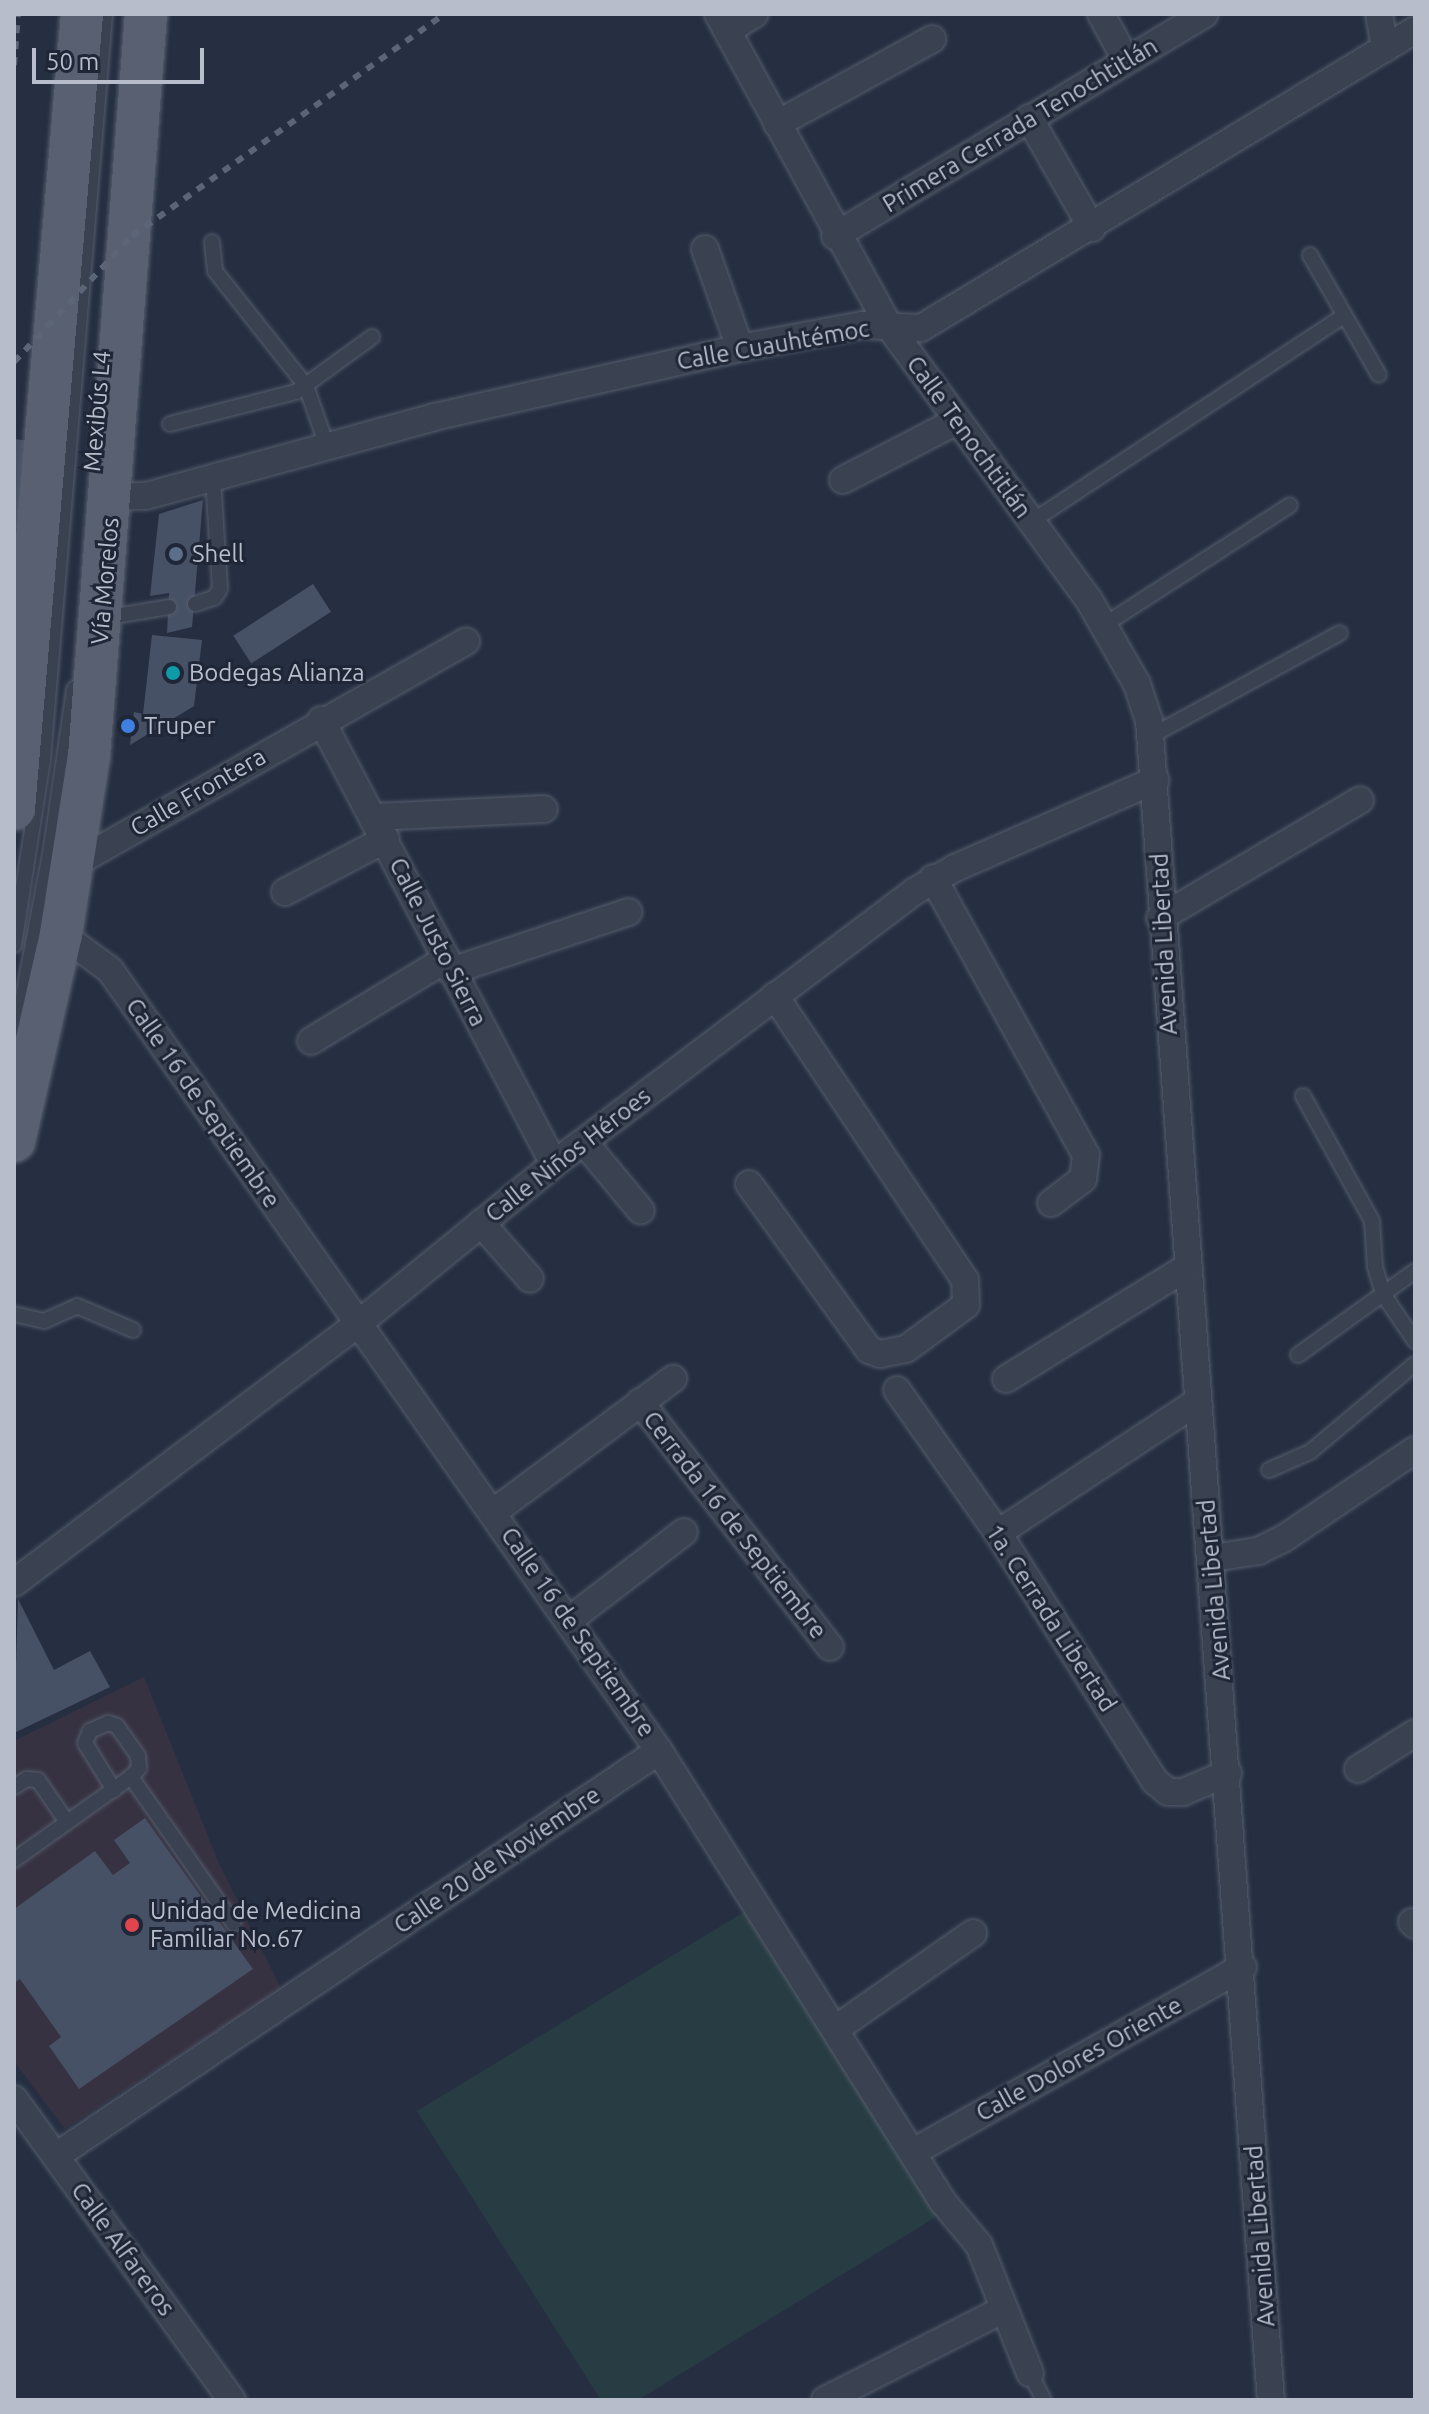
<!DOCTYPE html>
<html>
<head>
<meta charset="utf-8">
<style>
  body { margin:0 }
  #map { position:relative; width:1429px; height:2414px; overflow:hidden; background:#262f42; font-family:Ubuntu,sans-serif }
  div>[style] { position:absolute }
  .medical>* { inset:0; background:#363242 }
  .green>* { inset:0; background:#283d43 }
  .building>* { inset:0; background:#475166; transform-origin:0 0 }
  .roads { filter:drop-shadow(0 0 2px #555d6c) drop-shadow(0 0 2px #555d6c) }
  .service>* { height:14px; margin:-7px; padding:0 7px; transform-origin:7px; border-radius:7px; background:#3a4251 }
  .minor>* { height:26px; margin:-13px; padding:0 13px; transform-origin:13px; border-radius:13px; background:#3a4251 }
  .primary>* { height:42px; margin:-21px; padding:0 21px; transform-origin:21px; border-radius:21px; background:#586071 }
  .rail>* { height:6px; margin-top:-3px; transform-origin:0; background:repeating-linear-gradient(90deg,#5c6578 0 8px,transparent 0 16px) }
  .dots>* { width:22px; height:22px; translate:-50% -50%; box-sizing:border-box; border:4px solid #1f2637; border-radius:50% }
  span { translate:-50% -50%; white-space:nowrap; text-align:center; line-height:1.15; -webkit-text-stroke:6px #1f2637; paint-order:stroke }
  .street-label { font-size:24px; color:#b7bdcb }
  .poi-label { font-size:24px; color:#b7bdcb }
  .left { translate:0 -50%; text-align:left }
  .frame { position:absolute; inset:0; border:16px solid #b7bdcb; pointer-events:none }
  .scale { position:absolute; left:32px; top:48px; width:172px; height:36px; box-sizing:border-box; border:4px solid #b7bdcb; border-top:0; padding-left:10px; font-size:24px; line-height:28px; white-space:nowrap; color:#b7bdcb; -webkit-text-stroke:6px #1f2637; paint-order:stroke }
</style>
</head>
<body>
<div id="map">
  <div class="medical">
    <i style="clip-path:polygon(144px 1677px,218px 1861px,281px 1989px,65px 2129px,14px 2061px,14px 1741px)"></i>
  </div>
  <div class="green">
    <i style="clip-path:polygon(749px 1909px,947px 2210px,638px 2400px,601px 2400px,417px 2111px)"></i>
  </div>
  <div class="building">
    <i style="clip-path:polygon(14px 439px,30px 441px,14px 575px)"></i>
    <i style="clip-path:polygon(203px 500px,192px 627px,167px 633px,169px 593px,150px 596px,159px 514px)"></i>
    <i style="left:313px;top:584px;width:33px;height:95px;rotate:57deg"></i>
    <i style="clip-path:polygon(152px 635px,202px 640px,194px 706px,130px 745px,134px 712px,143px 714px)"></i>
    <i style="clip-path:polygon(18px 1599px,54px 1670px,90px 1651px,110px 1687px,14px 1733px)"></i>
    <i style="clip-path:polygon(145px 1818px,253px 1969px,79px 2089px,49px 2046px,61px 2037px,20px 1979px,14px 1983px,14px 1909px,95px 1851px,113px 1875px,130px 1863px,114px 1840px)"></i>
  </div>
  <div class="roads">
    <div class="service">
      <i style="left:212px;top:242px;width:29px;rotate:84deg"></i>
      <i style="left:215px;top:271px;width:147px;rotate:51.6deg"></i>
      <i style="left:306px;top:386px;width:64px;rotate:70.7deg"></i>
      <i style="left:1310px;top:255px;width:138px;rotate:60.1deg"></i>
      <i style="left:170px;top:424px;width:130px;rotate:-14.3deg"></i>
      <i style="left:296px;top:392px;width:94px;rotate:-35.9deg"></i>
      <i style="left:1031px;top:522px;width:375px;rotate:-33.4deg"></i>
      <i style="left:195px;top:604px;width:20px;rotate:-18deg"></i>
      <i style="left:214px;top:598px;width:11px;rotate:-56deg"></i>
      <i style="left:220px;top:589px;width:111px;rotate:-93.6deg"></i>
      <i style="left:103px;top:618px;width:67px;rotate:-9.5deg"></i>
      <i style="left:1104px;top:625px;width:221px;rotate:-32.8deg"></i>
      <i style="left:1151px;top:736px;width:215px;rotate:-28.6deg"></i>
      <i style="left:14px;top:945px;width:187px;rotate:-81.1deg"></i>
      <i style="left:43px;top:760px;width:749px;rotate:-85.25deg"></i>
      <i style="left:14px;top:1044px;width:193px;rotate:-79.3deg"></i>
      <i style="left:50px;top:854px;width:167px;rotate:-81.7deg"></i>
      <i style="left:1303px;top:1096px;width:143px;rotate:61.1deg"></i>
      <i style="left:1372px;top:1221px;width:46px;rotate:86.3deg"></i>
      <i style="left:1375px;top:1267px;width:28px;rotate:73deg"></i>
      <i style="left:1383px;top:1294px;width:57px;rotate:55.8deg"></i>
      <i style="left:14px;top:1314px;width:31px;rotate:13deg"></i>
      <i style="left:44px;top:1321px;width:36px;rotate:-24deg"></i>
      <i style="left:77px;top:1306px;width:61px;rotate:23.2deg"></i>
      <i style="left:1298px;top:1355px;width:144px;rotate:-35.7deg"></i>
      <i style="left:1269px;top:1470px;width:45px;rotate:-23.7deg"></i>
      <i style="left:1310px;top:1452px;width:137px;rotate:-40deg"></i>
      <i style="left:14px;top:1787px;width:15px;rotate:-32deg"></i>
      <i style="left:27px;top:1779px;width:11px;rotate:5deg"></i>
      <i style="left:38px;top:1780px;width:51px;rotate:55.4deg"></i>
      <i style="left:114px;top:1790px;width:55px;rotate:-121.7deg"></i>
      <i style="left:85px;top:1743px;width:13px;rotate:-67deg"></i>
      <i style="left:90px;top:1731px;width:20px;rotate:-24deg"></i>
      <i style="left:108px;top:1723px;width:9px;rotate:18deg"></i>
      <i style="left:117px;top:1726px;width:37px;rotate:55deg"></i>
      <i style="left:138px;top:1756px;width:12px;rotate:85deg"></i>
      <i style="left:139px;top:1768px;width:12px;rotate:132deg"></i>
      <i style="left:131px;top:1777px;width:179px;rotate:55deg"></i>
      <i style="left:14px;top:1860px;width:143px;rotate:-35.4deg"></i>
      <i style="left:1030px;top:2373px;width:30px;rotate:63deg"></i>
    </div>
    <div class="minor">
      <i style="left:718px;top:14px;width:356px;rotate:61.3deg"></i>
      <i style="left:889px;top:326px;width:339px;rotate:53.9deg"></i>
      <i style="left:1089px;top:600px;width:97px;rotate:60.3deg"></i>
      <i style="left:1137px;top:684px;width:38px;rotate:72deg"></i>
      <i style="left:1149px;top:720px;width:1684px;rotate:85.85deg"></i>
      <i style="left:1101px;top:14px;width:52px;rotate:61.5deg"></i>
      <i style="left:1379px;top:14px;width:35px;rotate:80deg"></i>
      <i style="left:728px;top:30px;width:31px;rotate:-31deg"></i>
      <i style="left:1029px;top:118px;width:127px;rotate:60.2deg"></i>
      <i style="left:777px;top:124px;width:177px;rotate:-28.7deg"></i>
      <i style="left:835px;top:236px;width:431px;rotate:-31deg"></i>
      <i style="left:705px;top:249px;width:105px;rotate:70.5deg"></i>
      <i style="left:843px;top:480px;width:128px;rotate:-27.4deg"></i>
      <i style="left:113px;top:497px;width:33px;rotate:-2deg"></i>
      <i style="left:146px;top:496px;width:299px;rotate:-15.3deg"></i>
      <i style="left:434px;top:417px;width:314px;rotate:-12.7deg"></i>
      <i style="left:740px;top:348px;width:124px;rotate:-10.7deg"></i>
      <i style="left:862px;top:325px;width:59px;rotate:2.9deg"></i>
      <i style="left:921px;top:328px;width:577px;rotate:-31.1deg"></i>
      <i style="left:321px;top:720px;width:501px;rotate:62.31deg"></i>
      <i style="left:375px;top:817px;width:169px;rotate:-2.7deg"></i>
      <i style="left:74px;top:864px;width:451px;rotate:-29.6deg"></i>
      <i style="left:933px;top:878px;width:316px;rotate:61.1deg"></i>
      <i style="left:1086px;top:1155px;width:24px;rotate:97deg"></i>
      <i style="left:1083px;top:1179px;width:40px;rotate:143deg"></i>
      <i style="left:285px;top:892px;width:114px;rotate:-27.7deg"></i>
      <i style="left:1160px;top:918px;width:232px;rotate:-30.5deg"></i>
      <i style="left:61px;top:934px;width:61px;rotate:36.3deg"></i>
      <i style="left:110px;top:970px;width:955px;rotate:54.89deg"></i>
      <i style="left:659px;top:1751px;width:533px;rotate:57.8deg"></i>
      <i style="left:943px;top:2202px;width:56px;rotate:50.1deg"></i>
      <i style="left:979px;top:2245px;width:138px;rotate:68.3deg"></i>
      <i style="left:451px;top:971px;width:187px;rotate:-18.4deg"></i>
      <i style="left:311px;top:1041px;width:157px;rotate:-31.2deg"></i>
      <i style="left:584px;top:1142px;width:89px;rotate:50.4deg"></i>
      <i style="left:749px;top:1184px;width:205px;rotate:54.1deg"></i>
      <i style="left:869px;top:1350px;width:12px;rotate:20deg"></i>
      <i style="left:880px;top:1354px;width:26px;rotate:-11deg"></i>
      <i style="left:906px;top:1349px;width:74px;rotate:-36.3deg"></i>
      <i style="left:966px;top:1305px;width:25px;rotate:-92deg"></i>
      <i style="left:965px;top:1280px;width:342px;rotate:-123.8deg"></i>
      <i style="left:481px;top:1223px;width:74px;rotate:48.8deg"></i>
      <i style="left:1006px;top:1379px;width:213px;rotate:-31.7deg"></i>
      <i style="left:897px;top:1390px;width:175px;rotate:54.8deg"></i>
      <i style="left:998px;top:1533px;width:294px;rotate:57.7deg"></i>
      <i style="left:1155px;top:1781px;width:17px;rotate:40deg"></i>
      <i style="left:1168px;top:1792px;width:15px"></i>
      <i style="left:1183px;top:1792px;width:49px;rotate:-22.9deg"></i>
      <i style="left:640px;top:1402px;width:310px;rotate:52.2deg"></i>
      <i style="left:495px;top:1511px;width:222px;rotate:-36.6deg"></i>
      <i style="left:998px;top:1533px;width:238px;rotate:-33.4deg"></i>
      <i style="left:1213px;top:1558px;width:46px;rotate:-8.8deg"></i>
      <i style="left:1258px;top:1551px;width:28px;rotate:-26deg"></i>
      <i style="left:1283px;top:1539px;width:159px;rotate:-34deg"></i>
      <i style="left:14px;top:1583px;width:431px;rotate:-37deg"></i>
      <i style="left:358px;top:1324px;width:253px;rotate:-39.2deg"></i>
      <i style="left:554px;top:1164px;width:453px;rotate:-37.1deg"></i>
      <i style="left:915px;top:891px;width:46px;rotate:-29.9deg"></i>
      <i style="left:955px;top:868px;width:219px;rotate:-23.7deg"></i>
      <i style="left:568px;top:1621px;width:146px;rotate:-37.5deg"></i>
      <i style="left:1358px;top:1769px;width:67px;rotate:-32.3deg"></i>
      <i style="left:1412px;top:1922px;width:4px;rotate:45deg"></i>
      <i style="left:837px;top:2028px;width:166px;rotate:-34.9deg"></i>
      <i style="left:14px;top:2099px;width:372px;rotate:54.1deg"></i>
      <i style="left:915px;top:2151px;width:376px;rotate:-29.3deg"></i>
      <i style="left:56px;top:2156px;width:726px;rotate:-33.89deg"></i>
      <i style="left:825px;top:2400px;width:201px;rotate:-26.9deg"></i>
    </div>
    <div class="primary">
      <i style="left:14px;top:809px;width:798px;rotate:-85.11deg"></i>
      <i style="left:14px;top:1141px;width:212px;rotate:-77.2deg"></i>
      <i style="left:61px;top:934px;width:180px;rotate:-81.1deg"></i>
      <i style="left:89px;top:756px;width:744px;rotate:-85.61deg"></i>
    </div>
  </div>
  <div class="rail">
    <i style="left:14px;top:65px;width:51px;rotate:-85.5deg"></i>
    <i style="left:14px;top:362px;width:173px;rotate:-46.9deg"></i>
    <i style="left:132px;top:236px;width:383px;rotate:-35.4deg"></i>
  </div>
  <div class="dots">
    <i style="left:176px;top:554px;background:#5c6f8a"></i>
    <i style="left:173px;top:673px;background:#0f9aa8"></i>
    <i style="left:128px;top:726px;background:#3f7fe0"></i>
    <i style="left:132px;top:1925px;background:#e0444e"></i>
  </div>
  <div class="street-label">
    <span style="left:1020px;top:125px;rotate:-31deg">Primera Cerrada Tenochtitlán</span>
    <span style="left:773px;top:345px;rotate:-10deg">Calle Cuauhtémoc</span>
    <span style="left:97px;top:411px;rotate:-85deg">Mexibús L4</span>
    <span style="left:969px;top:437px;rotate:54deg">Calle Tenochtitlán</span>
    <span style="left:105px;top:581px;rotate:-85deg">Vía Morelos</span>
    <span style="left:198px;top:792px;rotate:-30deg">Calle Frontera</span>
    <span style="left:438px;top:942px;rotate:63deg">Calle Justo Sierra</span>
    <span style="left:1164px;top:944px;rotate:-93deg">Avenida Libertad</span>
    <span style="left:203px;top:1103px;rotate:55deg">Calle 16 de Septiembre</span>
    <span style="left:568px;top:1155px;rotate:-38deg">Calle Niños Héroes</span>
    <span style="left:735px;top:1525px;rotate:52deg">Cerrada 16 de Septiembre</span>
    <span style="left:1214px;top:1590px;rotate:-95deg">Avenida Libertad</span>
    <span style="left:1051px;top:1618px;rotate:57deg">1a. Cerrada Libertad</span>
    <span style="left:578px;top:1632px;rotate:55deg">Calle 16 de Septiembre</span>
    <span style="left:497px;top:1860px;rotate:-34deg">Calle 20 de Noviembre</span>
    <span style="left:1079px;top:2059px;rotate:-29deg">Calle Dolores Oriente</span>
    <span style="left:1260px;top:2236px;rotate:-94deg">Avenida Libertad</span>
    <span style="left:123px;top:2249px;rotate:54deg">Calle Alfareros</span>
  </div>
  <div class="poi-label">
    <span class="left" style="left:192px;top:554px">Shell</span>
    <span class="left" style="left:189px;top:673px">Bodegas Alianza</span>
    <span class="left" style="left:144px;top:726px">Truper</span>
    <span class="left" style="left:150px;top:1925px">Unidad de Medicina<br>Familiar No.67</span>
  </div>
  <div class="frame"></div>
  <div class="scale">50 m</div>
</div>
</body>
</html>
